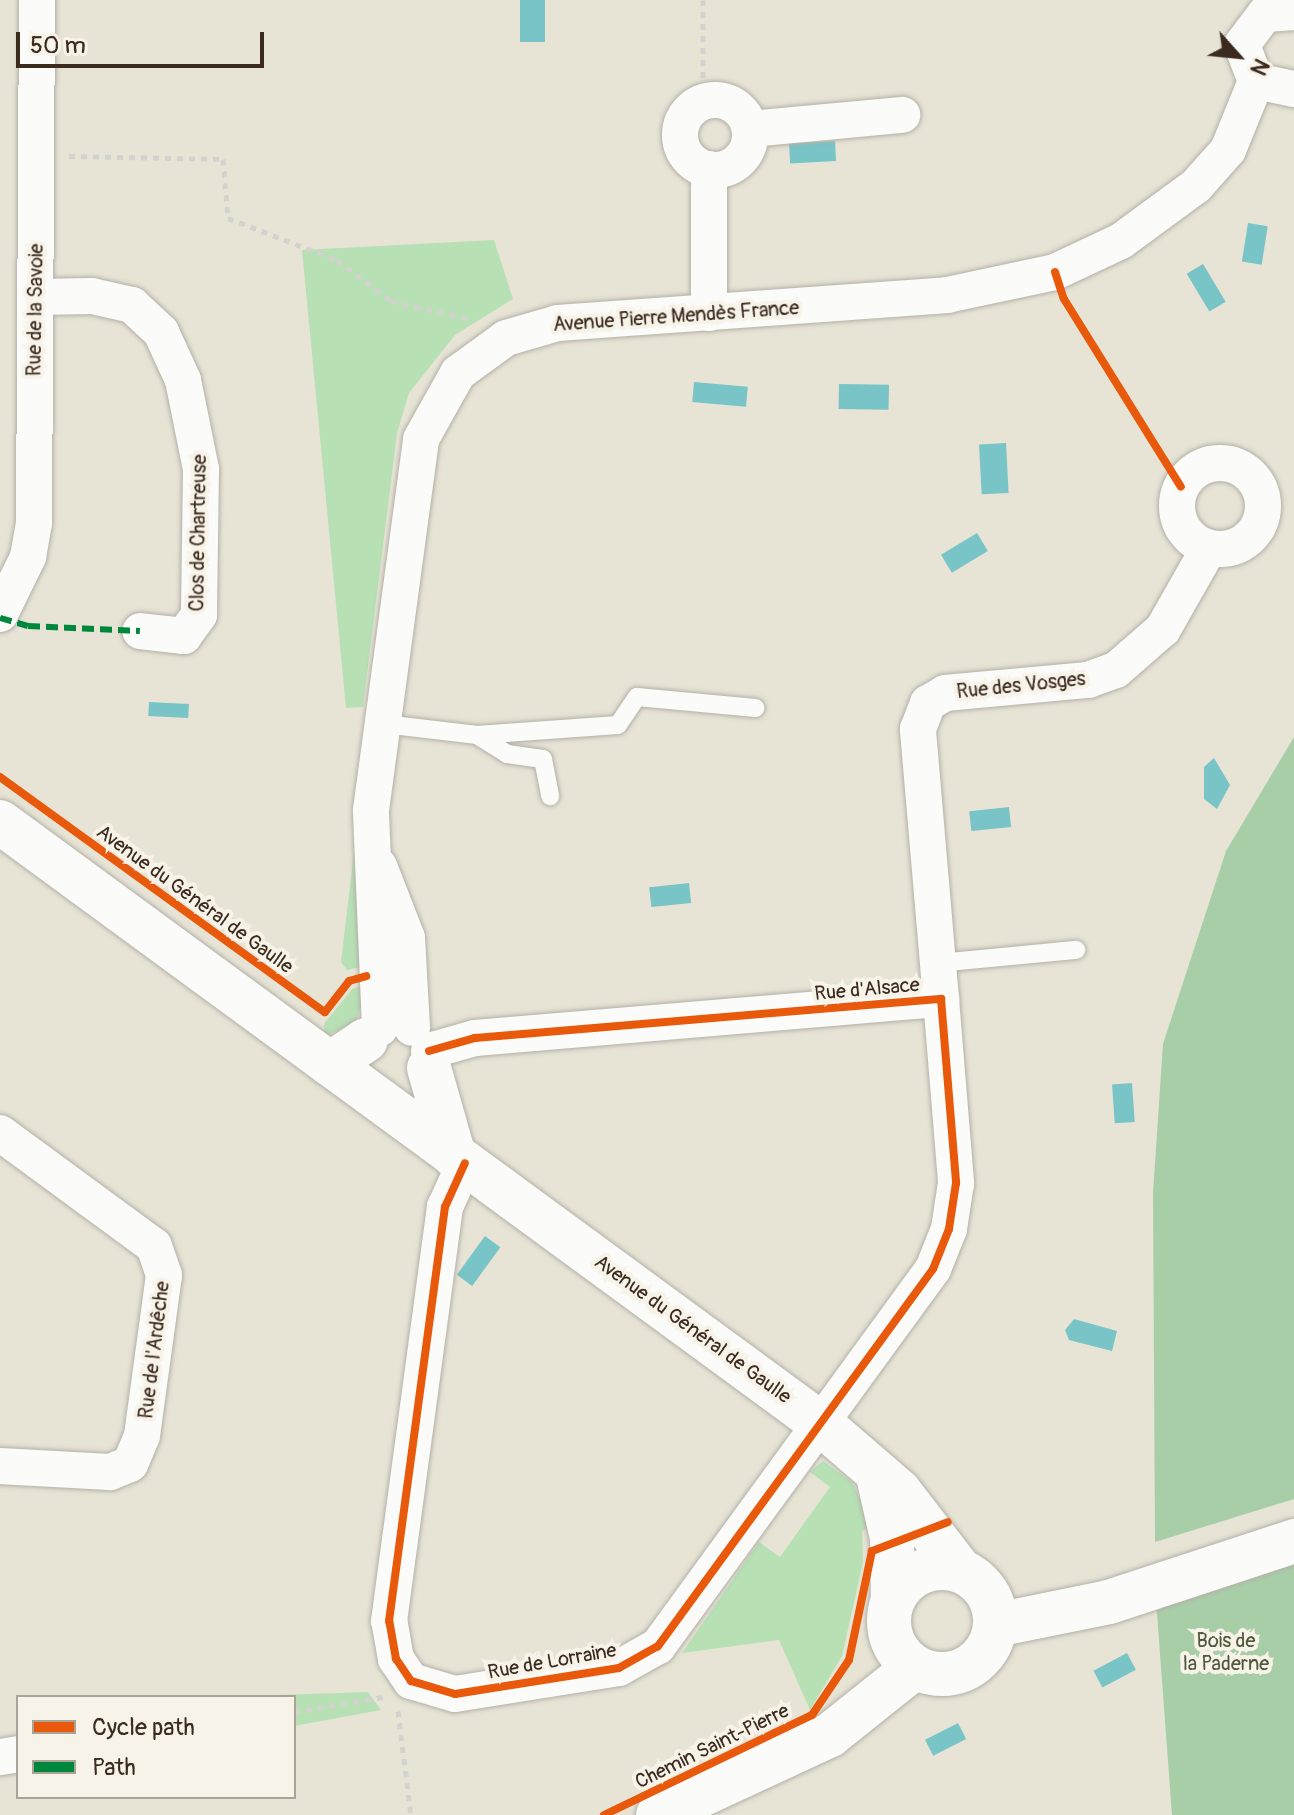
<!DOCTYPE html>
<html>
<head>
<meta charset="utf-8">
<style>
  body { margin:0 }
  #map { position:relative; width:1294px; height:1815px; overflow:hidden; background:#e7e4d6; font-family:Pangolin,sans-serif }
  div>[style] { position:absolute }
  .green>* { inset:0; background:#b7e0b5 }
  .forest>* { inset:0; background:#a8cea8 }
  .water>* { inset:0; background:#78c4c7; transform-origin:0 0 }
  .path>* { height:5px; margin-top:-2.5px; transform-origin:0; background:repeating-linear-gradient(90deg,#d3d2ce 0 6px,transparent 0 12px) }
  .roads { filter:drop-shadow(0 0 2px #b4b0a7) drop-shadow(0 0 2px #b4b0a7) }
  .service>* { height:18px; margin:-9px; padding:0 9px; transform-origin:9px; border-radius:9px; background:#fbfbf9 }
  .minor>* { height:36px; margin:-18px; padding:0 18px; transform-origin:18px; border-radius:18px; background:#fbfbf9 }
  .minor>.ring { margin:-18px; padding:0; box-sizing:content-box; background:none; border:36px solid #fbfbf9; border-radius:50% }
  .tertiary>* { height:44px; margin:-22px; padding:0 22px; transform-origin:22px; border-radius:22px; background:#fbfbf9 }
  .secondary>* { height:44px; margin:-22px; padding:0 22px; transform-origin:22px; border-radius:22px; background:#fbfbf9 }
  .secondary>.ring { margin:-22px; padding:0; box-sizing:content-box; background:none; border:44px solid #fbfbf9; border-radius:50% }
  .quiet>* { height:6px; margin-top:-3px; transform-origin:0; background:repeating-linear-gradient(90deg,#00873e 0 12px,transparent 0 18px) }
  .cycleway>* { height:8px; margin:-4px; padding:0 4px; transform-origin:4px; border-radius:4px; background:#e8590c }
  span { translate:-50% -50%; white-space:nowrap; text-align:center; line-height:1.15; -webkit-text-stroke:8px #f7f3e8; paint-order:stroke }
  .street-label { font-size:20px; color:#3b2a1e }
  .park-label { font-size:20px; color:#50573d }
  .legend { position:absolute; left:16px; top:1695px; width:280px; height:104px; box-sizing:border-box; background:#f7f3e8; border:2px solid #aca397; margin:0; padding:10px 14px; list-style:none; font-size:24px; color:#3b2a1e }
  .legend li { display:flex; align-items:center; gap:16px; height:40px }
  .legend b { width:40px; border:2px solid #aca397 }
  .north { position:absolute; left:1198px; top:16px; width:80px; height:80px; -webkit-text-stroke:6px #f7f3e8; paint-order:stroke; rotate:117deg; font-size:22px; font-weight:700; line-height:32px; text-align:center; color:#3b2a1e }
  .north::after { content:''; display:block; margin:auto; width:28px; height:36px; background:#3b2a1e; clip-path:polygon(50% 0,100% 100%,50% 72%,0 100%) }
  .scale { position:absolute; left:16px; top:32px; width:248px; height:36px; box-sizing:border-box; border:4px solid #3b2a1e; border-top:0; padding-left:10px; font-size:24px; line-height:28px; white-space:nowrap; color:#3b2a1e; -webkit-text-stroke:6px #f7f3e8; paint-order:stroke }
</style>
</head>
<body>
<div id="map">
  <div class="green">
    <i style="clip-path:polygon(494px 240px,513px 299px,455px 335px,409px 393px,397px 433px,363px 707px,346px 708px,302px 250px)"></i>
    <i style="clip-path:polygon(354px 852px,365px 966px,347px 970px,341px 962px)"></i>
    <i style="clip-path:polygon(367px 984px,356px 1022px,325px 1036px,324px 1024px,352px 989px)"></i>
    <i style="clip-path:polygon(823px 1461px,852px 1482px,872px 1525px,862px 1531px,863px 1562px,842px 1656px,810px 1710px,779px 1640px,682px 1653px,759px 1542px,780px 1557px,830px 1487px,810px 1472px)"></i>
    <i style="clip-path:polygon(368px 1692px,381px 1710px,294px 1726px,294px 1697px,217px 1697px)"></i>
  </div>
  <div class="forest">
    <i style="clip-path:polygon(1294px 737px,1294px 1499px,1155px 1542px,1153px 1193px,1163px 1044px,1226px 851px)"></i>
    <i style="clip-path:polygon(1294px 1563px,1294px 1815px,1172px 1815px,1156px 1600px)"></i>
  </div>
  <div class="water">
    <i style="left:520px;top:0;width:25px;height:42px"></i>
    <i style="left:835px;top:141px;width:20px;height:46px;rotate:87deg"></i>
    <i style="left:1248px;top:223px;width:20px;height:39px;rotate:9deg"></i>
    <i style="left:1203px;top:264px;width:44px;height:19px;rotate:59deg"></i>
    <i style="left:694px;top:382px;width:54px;height:20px;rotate:5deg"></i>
    <i style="left:839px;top:384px;width:50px;height:25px;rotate:1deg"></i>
    <i style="left:1006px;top:443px;width:50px;height:27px;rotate:87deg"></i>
    <i style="left:977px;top:533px;width:21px;height:42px;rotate:59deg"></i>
    <i style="left:149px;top:702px;width:40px;height:14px;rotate:3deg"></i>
    <i style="clip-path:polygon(1214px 758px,1230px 785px,1217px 809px,1204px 799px,1204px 767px)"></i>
    <i style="left:1009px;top:807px;width:20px;height:40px;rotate:84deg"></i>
    <i style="left:689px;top:883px;width:20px;height:40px;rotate:84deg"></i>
    <i style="left:1132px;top:1083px;width:39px;height:20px;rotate:86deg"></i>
    <i style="left:485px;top:1236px;width:19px;height:48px;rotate:36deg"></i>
    <i style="clip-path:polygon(1074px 1319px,1117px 1331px,1112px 1351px,1069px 1340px,1065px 1330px)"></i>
    <i style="left:1127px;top:1653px;width:19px;height:38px;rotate:62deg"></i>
    <i style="left:958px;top:1723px;width:18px;height:37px;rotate:63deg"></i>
  </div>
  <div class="path">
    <i style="left:703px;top:0;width:102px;rotate:90deg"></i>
    <i style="left:69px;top:156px;width:154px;rotate:1.1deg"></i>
    <i style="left:223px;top:159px;width:59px;rotate:85.2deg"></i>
    <i style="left:228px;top:218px;width:117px;rotate:21.1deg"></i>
    <i style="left:337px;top:260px;width:68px;rotate:37.2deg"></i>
    <i style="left:391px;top:301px;width:84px;rotate:13deg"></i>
    <i style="left:1066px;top:303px;width:217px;rotate:58deg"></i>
    <i style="left:398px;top:1711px;width:105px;rotate:82.9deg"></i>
    <i style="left:294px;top:1712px;width:90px;rotate:-9.6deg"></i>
  </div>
  <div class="roads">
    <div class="service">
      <i style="left:384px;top:724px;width:94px;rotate:6.7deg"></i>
      <i style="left:477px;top:735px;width:141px;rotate:-4.1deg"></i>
      <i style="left:618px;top:725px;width:34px;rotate:-56deg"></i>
      <i style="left:637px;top:697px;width:119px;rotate:5.3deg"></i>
      <i style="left:477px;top:735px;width:36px;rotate:32deg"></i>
      <i style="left:507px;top:754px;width:36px;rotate:8deg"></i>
      <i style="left:543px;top:759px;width:38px;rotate:79deg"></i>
      <i style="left:938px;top:963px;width:139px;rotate:-5.4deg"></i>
    </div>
    <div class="minor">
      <i style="left:1294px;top:12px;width:29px;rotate:176deg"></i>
      <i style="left:1265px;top:14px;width:39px;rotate:127deg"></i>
      <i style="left:1242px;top:45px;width:39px;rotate:69deg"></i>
      <i style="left:1256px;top:81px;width:39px;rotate:12deg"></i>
      <i class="ring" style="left:680px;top:100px;width:34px;height:34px"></i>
      <i style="left:750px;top:129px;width:153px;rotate:-5.3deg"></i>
      <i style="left:35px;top:297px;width:57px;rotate:-1deg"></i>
      <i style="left:92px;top:296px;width:41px;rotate:12.7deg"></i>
      <i style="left:132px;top:305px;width:40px;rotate:43deg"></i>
      <i style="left:161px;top:332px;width:53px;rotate:65.4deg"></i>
      <i style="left:183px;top:380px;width:91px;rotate:78.6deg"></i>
      <i style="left:201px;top:469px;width:146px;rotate:90.8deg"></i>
      <i style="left:199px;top:615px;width:26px;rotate:126deg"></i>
      <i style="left:184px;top:636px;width:44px;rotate:-173.5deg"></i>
      <i style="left:709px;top:313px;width:144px;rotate:-90deg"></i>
      <i class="ring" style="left:1177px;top:463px;width:50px;height:50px"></i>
      <i style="left:0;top:614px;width:64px;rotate:-63.8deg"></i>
      <i style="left:28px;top:557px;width:35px;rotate:-80deg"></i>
      <i style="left:34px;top:523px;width:523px;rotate:-89.67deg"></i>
      <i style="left:379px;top:866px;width:77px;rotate:68.7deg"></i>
      <i style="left:407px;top:938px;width:90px;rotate:86.8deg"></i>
      <i style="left:941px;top:999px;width:271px;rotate:-94.9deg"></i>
      <i style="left:918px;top:729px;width:28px;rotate:-69deg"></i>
      <i style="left:928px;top:703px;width:20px;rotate:-30deg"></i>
      <i style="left:945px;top:693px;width:144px;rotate:-5.2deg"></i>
      <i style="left:1088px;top:680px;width:30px;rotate:-20deg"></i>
      <i style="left:1116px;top:670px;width:62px;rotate:-41.1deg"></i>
      <i style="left:1163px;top:629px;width:93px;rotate:-60.4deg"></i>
      <i style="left:380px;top:1028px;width:218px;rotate:-92.4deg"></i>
      <i style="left:371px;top:810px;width:374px;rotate:-82.3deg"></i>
      <i style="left:421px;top:439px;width:76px;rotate:-60.7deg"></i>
      <i style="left:458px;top:373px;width:59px;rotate:-36.1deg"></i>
      <i style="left:506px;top:338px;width:54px;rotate:-16.1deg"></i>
      <i style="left:558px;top:323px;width:390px;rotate:-4.1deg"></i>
      <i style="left:947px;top:295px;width:110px;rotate:-12deg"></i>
      <i style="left:1055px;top:272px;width:73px;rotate:-25.2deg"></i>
      <i style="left:1121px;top:241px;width:93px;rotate:-36.3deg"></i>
      <i style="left:1196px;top:186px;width:48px;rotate:-48.4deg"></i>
      <i style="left:1228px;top:150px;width:74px;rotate:-67.9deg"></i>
      <i style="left:429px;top:1051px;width:48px;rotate:-15.8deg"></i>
      <i style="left:475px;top:1038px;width:468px;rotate:-4.8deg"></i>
      <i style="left:941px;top:999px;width:185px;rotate:85.3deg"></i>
      <i style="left:956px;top:1183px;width:47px;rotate:98.7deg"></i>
      <i style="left:949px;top:1229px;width:43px;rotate:111.8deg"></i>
      <i style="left:933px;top:1269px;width:467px;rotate:126.1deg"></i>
      <i style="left:658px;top:1646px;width:45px;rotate:150.6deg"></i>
      <i style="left:619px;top:1668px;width:166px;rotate:171deg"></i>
      <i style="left:455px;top:1694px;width:46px;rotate:-163.5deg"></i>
      <i style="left:411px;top:1681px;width:27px;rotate:-124deg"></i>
      <i style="left:396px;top:1659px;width:39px;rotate:-100deg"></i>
      <i style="left:389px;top:1621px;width:418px;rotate:-82.3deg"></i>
      <i style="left:445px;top:1207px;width:48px;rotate:-65.6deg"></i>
      <i style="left:0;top:1133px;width:191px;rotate:36.3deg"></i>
      <i style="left:154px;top:1246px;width:31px;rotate:71deg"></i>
      <i style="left:164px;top:1275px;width:162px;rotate:97.8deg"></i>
      <i style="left:142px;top:1436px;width:30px;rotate:113deg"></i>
      <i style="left:130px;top:1464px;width:22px;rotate:158deg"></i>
      <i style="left:110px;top:1472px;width:110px;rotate:-176.9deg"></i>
      <i style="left:0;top:1757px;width:18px;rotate:-9deg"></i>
    </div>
    <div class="tertiary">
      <i style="left:0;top:822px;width:1017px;rotate:36.24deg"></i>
      <i style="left:820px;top:1423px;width:104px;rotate:40.7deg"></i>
      <i style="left:899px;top:1491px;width:100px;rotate:52.3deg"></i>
      <i style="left:330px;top:1064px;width:43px;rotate:-33.7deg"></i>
      <i style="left:429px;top:1068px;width:91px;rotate:74.1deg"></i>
      <i style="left:878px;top:1476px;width:64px;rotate:77.3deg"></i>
      <i style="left:892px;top:1538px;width:62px;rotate:89.1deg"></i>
    </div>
    <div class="secondary">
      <i class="ring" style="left:889px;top:1568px;width:62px;height:62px"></i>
      <i style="left:996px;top:1625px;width:115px;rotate:-11.5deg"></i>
      <i style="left:1109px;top:1602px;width:195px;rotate:-18.2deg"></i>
      <i style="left:658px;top:1815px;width:190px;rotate:-24.9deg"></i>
      <i style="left:830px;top:1735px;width:107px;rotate:-38.6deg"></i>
    </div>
  </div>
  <div class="quiet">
    <i style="left:0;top:618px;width:29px;rotate:16deg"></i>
    <i style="left:28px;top:626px;width:112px;rotate:2.6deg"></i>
  </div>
  <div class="cycleway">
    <i style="left:1055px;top:272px;width:28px;rotate:72deg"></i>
    <i style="left:1064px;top:299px;width:221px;rotate:58.1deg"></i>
    <i style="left:0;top:777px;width:401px;rotate:35.9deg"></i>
    <i style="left:325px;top:1012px;width:39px;rotate:-52deg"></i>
    <i style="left:349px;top:981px;width:18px;rotate:-16deg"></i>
    <i style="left:429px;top:1051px;width:48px;rotate:-15.8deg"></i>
    <i style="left:475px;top:1038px;width:468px;rotate:-4.8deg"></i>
    <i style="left:941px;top:999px;width:185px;rotate:85.3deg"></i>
    <i style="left:956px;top:1183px;width:47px;rotate:98.7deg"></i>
    <i style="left:949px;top:1229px;width:43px;rotate:111.8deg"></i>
    <i style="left:933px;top:1269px;width:467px;rotate:126.1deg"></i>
    <i style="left:658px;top:1646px;width:45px;rotate:150.6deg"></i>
    <i style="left:619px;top:1668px;width:166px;rotate:171deg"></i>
    <i style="left:455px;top:1694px;width:46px;rotate:-163.5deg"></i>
    <i style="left:411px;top:1681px;width:27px;rotate:-124deg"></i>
    <i style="left:396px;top:1659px;width:39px;rotate:-100deg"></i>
    <i style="left:389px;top:1621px;width:418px;rotate:-82.3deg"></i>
    <i style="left:445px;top:1207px;width:48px;rotate:-65.6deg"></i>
    <i style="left:604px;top:1815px;width:231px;rotate:-25.7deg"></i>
    <i style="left:812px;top:1715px;width:66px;rotate:-56.1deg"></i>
    <i style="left:849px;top:1660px;width:111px;rotate:-78.1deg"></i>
    <i style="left:872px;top:1551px;width:81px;rotate:-20.9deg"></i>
  </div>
  <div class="street-label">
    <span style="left:35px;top:310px;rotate:-89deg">Rue de la Savoie</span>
    <span style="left:676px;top:316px;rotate:-4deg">Avenue Pierre Mendès France</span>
    <span style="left:198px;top:533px;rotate:-89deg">Clos de Chartreuse</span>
    <span style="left:1021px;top:685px;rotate:-6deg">Rue des Vosges</span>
    <span style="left:195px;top:899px;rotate:36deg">Avenue du Général de Gaulle</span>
    <span style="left:867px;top:989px;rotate:-5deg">Rue d'Alsace</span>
    <span style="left:693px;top:1329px;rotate:36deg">Avenue du Général de Gaulle</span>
    <span style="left:154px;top:1350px;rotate:-83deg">Rue de l'Ardêche</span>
    <span style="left:552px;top:1661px;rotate:-10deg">Rue de Lorraine</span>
    <span style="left:712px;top:1746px;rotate:-26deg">Chemin Saint-Pierre</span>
  </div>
  <div class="park-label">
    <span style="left:1226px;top:1652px">Bois de<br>la Paderne</span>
  </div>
  <ul class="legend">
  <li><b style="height:10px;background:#e8590c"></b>Cycle path</li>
  <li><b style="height:10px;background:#00873e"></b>Path</li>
  </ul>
  <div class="north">N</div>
  <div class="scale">50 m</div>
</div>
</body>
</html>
